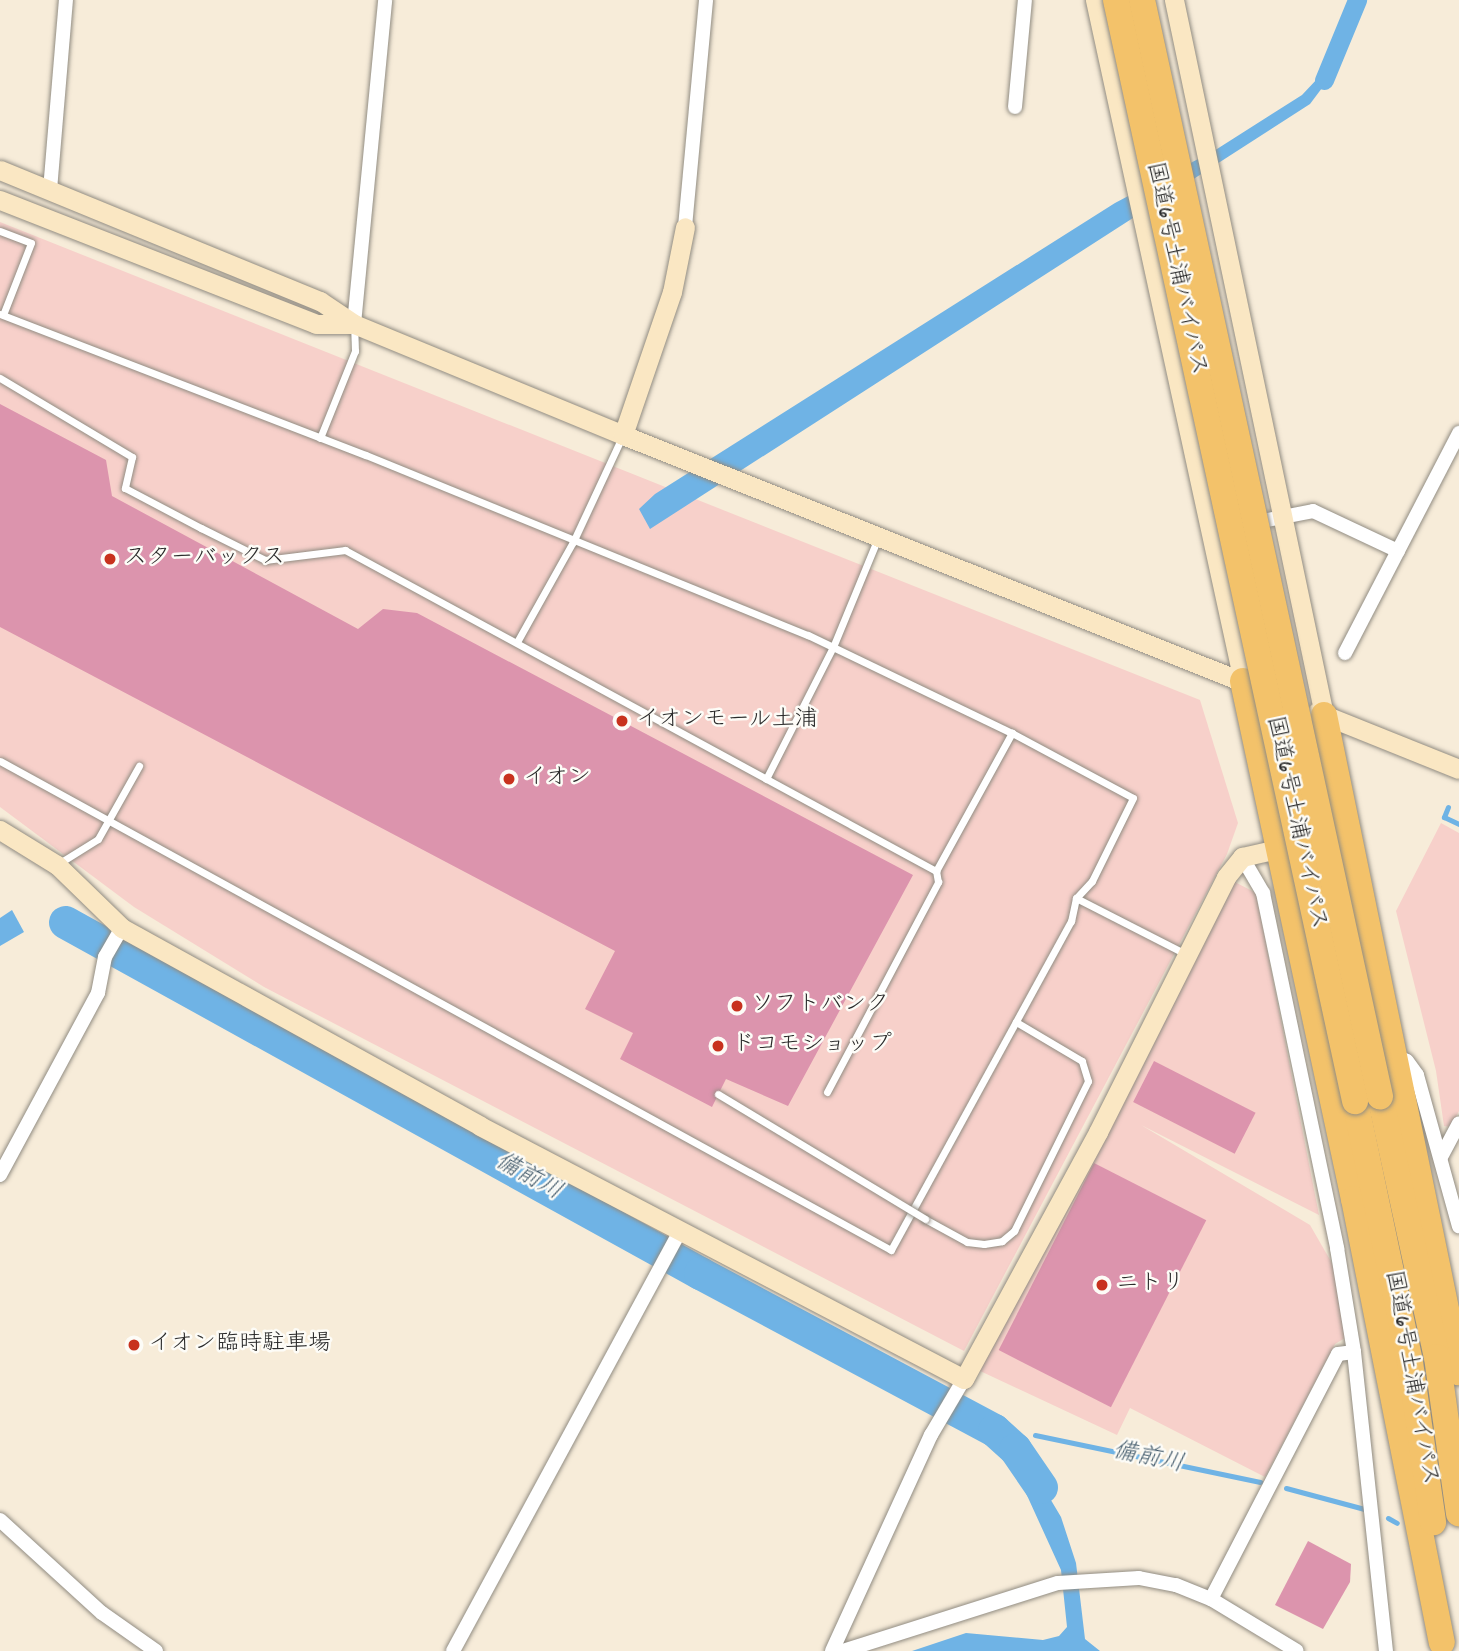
<!DOCTYPE html>
<html>
<head>
<meta charset="utf-8">
<style>
  body { margin:0 }
  #map { position:relative; width:1459px; height:1651px; overflow:hidden; background:#f7ecd9; font-family:Dekko,"Klee One",sans-serif }
  div>[style] { position:absolute }
  .built>* { inset:0; background:#f7d0ca }
  .water>* { inset:0; background:#6fb3e5 }
  .stream>* { height:5px; margin:-2.5px; padding:0 2.5px; transform-origin:2.5px; border-radius:2.5px; background:#6fb3e5 }
  .canal>* { height:19px; margin:-9.5px; padding:0 9.5px; transform-origin:9.5px; border-radius:9.5px; background:#6fb3e5 }
  .river>* { height:33px; margin:-16.5px; padding:0 16.5px; transform-origin:16.5px; border-radius:16.5px; background:#6fb3e5 }
  .building>* { inset:0; background:#dc94ad; transform-origin:0 0 }
  .roads { filter:drop-shadow(0 0 2px #918c82) drop-shadow(0 0 2px #918c82) }
  .lane>* { height:7px; margin:-3.5px; padding:0 3.5px; transform-origin:3.5px; border-radius:3.5px; background:#fff }
  .street>* { height:14px; margin:-7px; padding:0 7px; transform-origin:7px; border-radius:7px; background:#fff }
  .secondary>* { height:19px; margin:-9.5px; padding:0 9.5px; transform-origin:9.5px; border-radius:9.5px; background:#fae7c3 }
  .highway>* { height:26px; margin:-13px; padding:0 13px; transform-origin:13px; border-radius:13px; background:#f3c26a }
  .bridges { filter:drop-shadow(0 0 2px #918c82) drop-shadow(0 0 2px #918c82) }
  .lane-bridge>* { height:7px; margin:-3.5px; padding:0 3.5px; transform-origin:3.5px; border-radius:3.5px; background:#fff }
  .highway-bridge>* { height:26px; margin:-13px; padding:0 13px; transform-origin:13px; border-radius:13px; background:#f3c26a }
  .dots>* { width:19px; height:19px; translate:-50% -50%; box-sizing:border-box; border:4px solid #fdfcf7; border-radius:50% }
  span { translate:-50% -50%; white-space:nowrap; text-align:center; line-height:1.15; -webkit-text-stroke:5px #fdfcf7; paint-order:stroke }
  .street-label { font-size:23px; color:#2b2b2b }
  .poi-label { font-size:23px; color:#2b2b2b }
  .left { translate:0 -50%; text-align:left }
  .water-label { font-size:24px; color:#435b6c; font-style:italic }
</style>
</head>
<body>
<div id="map">
  <div class="built">
    <i style="clip-path:polygon(0 222px,1200px 700px,1238px 823px,1227px 854px,964px 1351px,264px 987px,134px 907px,0 807px)"></i>
    <i style="clip-path:polygon(1441px 823px,1459px 833px,1459px 1111px,1451px 1127px,1444px 1126px,1436px 1071px,1396px 911px)"></i>
    <i style="clip-path:polygon(1231px 880px,1256px 893px,1319px 1215px,1141px 1125px,1310px 1225px,1333px 1265px,1345px 1338px,1335px 1344px,1265px 1477px,1130px 1408px,1117px 1435px,978px 1370px)"></i>
  </div>
  <div class="water">
    <i style="clip-path:polygon(1331px 54px,1343px 60px,1310px 104px,650px 529px,639px 509px,655px 494px,1115px 203px,1217px 149px,1302px 95px,1318px 78px)"></i>
    <i style="clip-path:polygon(12px 910px,24px 932px,0 946px,0 918px)"></i>
    <i style="clip-path:polygon(1020px 1448px,1061px 1517px,1076px 1563px,1085px 1639px,1100px 1651px,912px 1651px,966px 1633px,1043px 1640px,1059px 1636px,1067px 1627px,1061px 1570px,1009px 1456px)"></i>
  </div>
  <div class="stream">
    <i style="left:1448px;top:807px;width:11px;rotate:112deg"></i>
    <i style="left:1444px;top:817px;width:17px;rotate:25deg"></i>
    <i style="left:1035px;top:1435px;width:230px;rotate:11.8deg"></i>
    <i style="left:1286px;top:1488px;width:85px;rotate:15deg"></i>
    <i style="left:1388px;top:1518px;width:10px;rotate:29deg"></i>
  </div>
  <div class="canal">
    <i style="left:1324px;top:80px;width:87px;rotate:-67.6deg"></i>
  </div>
  <div class="river">
    <i style="left:65px;top:922px;width:726px;rotate:28.93deg"></i>
    <i style="left:700px;top:1273px;width:333px;rotate:28.1deg"></i>
    <i style="left:994px;top:1430px;width:28px;rotate:42deg"></i>
    <i style="left:1015px;top:1449px;width:46px;rotate:55.6deg"></i>
  </div>
  <div class="building">
    <i style="clip-path:polygon(0 404px,106px 460px,112px 496px,358px 629px,383px 609px,417px 613px,913px 875px,788px 1106px,726px 1079px,712px 1107px,620px 1059px,633px 1033px,585px 1009px,615px 951px,0 627px)"></i>
    <i style="left:1154px;top:1061px;width:114px;height:46px;rotate:27deg"></i>
    <i style="left:1094px;top:1163px;width:126px;height:210px;rotate:27deg"></i>
    <i style="clip-path:polygon(1308px 1541px,1351px 1564px,1350px 1582px,1323px 1629px,1275px 1605px)"></i>
  </div>
  <div class="roads">
    <div class="lane">
      <i style="left:0;top:231px;width:33px;rotate:21deg"></i>
      <i style="left:31px;top:243px;width:77px;rotate:111.3deg"></i>
      <i style="left:0;top:314px;width:392px;rotate:21.1deg"></i>
      <i style="left:366px;top:455px;width:477px;rotate:22.2deg"></i>
      <i style="left:808px;top:635px;width:226px;rotate:25.7deg"></i>
      <i style="left:1012px;top:733px;width:137px;rotate:28.2deg"></i>
      <i style="left:1133px;top:798px;width:93px;rotate:116.3deg"></i>
      <i style="left:1092px;top:881px;width:23px;rotate:133deg"></i>
      <i style="left:1076px;top:898px;width:24px;rotate:102deg"></i>
      <i style="left:1071px;top:921px;width:375px;rotate:118.7deg"></i>
      <i style="left:891px;top:1250px;width:1016px;rotate:-151.24deg"></i>
      <i style="left:0;top:378px;width:154px;rotate:30.9deg"></i>
      <i style="left:132px;top:457px;width:32px;rotate:103deg"></i>
      <i style="left:125px;top:488px;width:86px;rotate:27.8deg"></i>
      <i style="left:201px;top:528px;width:72px;rotate:26.6deg"></i>
      <i style="left:265px;top:560px;width:81px;rotate:-7.1deg"></i>
      <i style="left:345px;top:550px;width:673px;rotate:28.51deg"></i>
      <i style="left:936px;top:871px;width:158px;rotate:-61.2deg"></i>
      <i style="left:320px;top:438px;width:94px;rotate:-68.1deg"></i>
      <i style="left:355px;top:351px;width:24px;rotate:-92deg"></i>
      <i style="left:517px;top:642px;width:115px;rotate:-60.8deg"></i>
      <i style="left:573px;top:542px;width:116px;rotate:-65deg"></i>
      <i style="left:766px;top:779px;width:148px;rotate:-63.1deg"></i>
      <i style="left:833px;top:647px;width:118px;rotate:-67.6deg"></i>
      <i style="left:58px;top:864px;width:47px;rotate:-32deg"></i>
      <i style="left:98px;top:839px;width:84px;rotate:-60.7deg"></i>
      <i style="left:1076px;top:898px;width:121px;rotate:27deg"></i>
      <i style="left:827px;top:1092px;width:238px;rotate:-62.1deg"></i>
      <i style="left:938px;top:882px;width:11px;rotate:-100deg"></i>
      <i style="left:925px;top:1219px;width:48px;rotate:28.7deg"></i>
      <i style="left:967px;top:1242px;width:17px;rotate:7deg"></i>
      <i style="left:984px;top:1244px;width:18px;rotate:-9deg"></i>
      <i style="left:1002px;top:1241px;width:16px;rotate:-40deg"></i>
      <i style="left:1014px;top:1231px;width:167px;rotate:-63.7deg"></i>
      <i style="left:1088px;top:1081px;width:21px;rotate:-107deg"></i>
      <i style="left:1082px;top:1061px;width:77px;rotate:-149.4deg"></i>
    </div>
    <div class="street">
      <i style="left:1015px;top:107px;width:107px;rotate:-84.7deg"></i>
      <i style="left:50px;top:190px;width:191px;rotate:-85.2deg"></i>
      <i style="left:685px;top:227px;width:228px;rotate:-84.7deg"></i>
      <i style="left:354px;top:324px;width:325px;rotate:-84.5deg"></i>
      <i style="left:1252px;top:523px;width:62px;rotate:-11.1deg"></i>
      <i style="left:1313px;top:511px;width:94px;rotate:25.2deg"></i>
      <i style="left:1345px;top:653px;width:248px;rotate:-62.6deg"></i>
      <i style="left:1242px;top:857px;width:42px;rotate:59.7deg"></i>
      <i style="left:1263px;top:893px;width:363px;rotate:78.2deg"></i>
      <i style="left:1337px;top:1248px;width:105px;rotate:80.7deg"></i>
      <i style="left:1354px;top:1352px;width:301px;rotate:83.9deg"></i>
      <i style="left:1395px;top:1055px;width:13px;rotate:27deg"></i>
      <i style="left:1407px;top:1061px;width:17px;rotate:54deg"></i>
      <i style="left:1417px;top:1075px;width:157px;rotate:74.5deg"></i>
      <i style="left:1441px;top:1157px;width:38px;rotate:-62deg"></i>
      <i style="left:0;top:1175px;width:207px;rotate:-61.7deg"></i>
      <i style="left:98px;top:993px;width:37px;rotate:-79deg"></i>
      <i style="left:105px;top:957px;width:34px;rotate:-60deg"></i>
      <i style="left:0;top:1520px;width:138px;rotate:42.4deg"></i>
      <i style="left:102px;top:1613px;width:66px;rotate:35.1deg"></i>
      <i style="left:1211px;top:1599px;width:276px;rotate:-62.6deg"></i>
      <i style="left:1338px;top:1354px;width:16px;rotate:-7deg"></i>
      <i style="left:453px;top:1651px;width:479px;rotate:-61.6deg"></i>
      <i style="left:832px;top:1651px;width:238px;rotate:-65.4deg"></i>
      <i style="left:931px;top:1435px;width:65px;rotate:-59.5deg"></i>
      <i style="left:843px;top:1651px;width:225px;rotate:-17.6deg"></i>
      <i style="left:1058px;top:1583px;width:81px;rotate:-3.5deg"></i>
      <i style="left:1139px;top:1578px;width:38px;rotate:11deg"></i>
      <i style="left:1176px;top:1585px;width:38px;rotate:22deg"></i>
      <i style="left:1211px;top:1599px;width:100px;rotate:31.2deg"></i>
    </div>
    <div class="secondary">
      <i style="left:1095px;top:0;width:697px;rotate:77.74deg"></i>
      <i style="left:1174px;top:0;width:731px;rotate:78.15deg"></i>
      <i style="left:0;top:170px;width:346px;rotate:22.3deg"></i>
      <i style="left:320px;top:301px;width:41px;rotate:34.1deg"></i>
      <i style="left:354px;top:324px;width:291px;rotate:22.4deg"></i>
      <i style="left:623px;top:435px;width:678px;rotate:21.72deg"></i>
      <i style="left:0;top:200px;width:339px;rotate:21.4deg"></i>
      <i style="left:316px;top:324px;width:37px"></i>
      <i style="left:623px;top:435px;width:151px;rotate:-71.1deg"></i>
      <i style="left:672px;top:292px;width:66px;rotate:-78.7deg"></i>
      <i style="left:1317px;top:712px;width:153px;rotate:21.9deg"></i>
      <i style="left:0;top:830px;width:67px;rotate:31.6deg"></i>
      <i style="left:57px;top:865px;width:91px;rotate:44.1deg"></i>
      <i style="left:122px;top:928px;width:409px;rotate:28.9deg"></i>
      <i style="left:480px;top:1126px;width:546px;rotate:27.6deg"></i>
      <i style="left:964px;top:1379px;width:281px;rotate:-61.5deg"></i>
      <i style="left:1098px;top:1132px;width:285px;rotate:-63.3deg"></i>
      <i style="left:1226px;top:877px;width:26px;rotate:-51deg"></i>
      <i style="left:1242px;top:857px;width:50px;rotate:-12.7deg"></i>
    </div>
    <div class="highway">
      <i style="left:1243px;top:681px;width:530px;rotate:77.91deg"></i>
      <i style="left:1354px;top:1199px;width:452px;rotate:78.8deg"></i>
      <i style="left:1324px;top:715px;width:671px;rotate:78.39deg"></i>
      <i style="left:1380px;top:1096px;width:267px;rotate:77.7deg"></i>
      <i style="left:1437px;top:1357px;width:158px;rotate:82deg"></i>
      <i style="left:1355px;top:1101px;width:267px;rotate:78.1deg"></i>
      <i style="left:1410px;top:1362px;width:162px;rotate:81.8deg"></i>
    </div>
  </div>
  <div class="bridges">
    <div class="lane-bridge">
      <i style="left:718px;top:1094px;width:242px;rotate:31.1deg"></i>
    </div>
    <div class="highway-bridge">
      <i style="left:1116px;top:0;width:1127px;rotate:77.75deg"></i>
      <i style="left:1142px;top:0;width:1122px;rotate:77.75deg"></i>
    </div>
  </div>
  <div class="dots">
    <i style="left:110px;top:559px;background:#c8321e"></i>
    <i style="left:622px;top:721px;background:#c8321e"></i>
    <i style="left:509px;top:779px;background:#c8321e"></i>
    <i style="left:737px;top:1006px;background:#c8321e"></i>
    <i style="left:718px;top:1046px;background:#c8321e"></i>
    <i style="left:1102px;top:1285px;background:#c8321e"></i>
    <i style="left:134px;top:1345px;background:#c8321e"></i>
  </div>
  <div class="street-label">
    <span style="left:1175px;top:269px;rotate:78deg">国道6号土浦バイパス</span>
    <span style="left:1295px;top:823px;rotate:78deg">国道6号土浦バイパス</span>
    <span style="left:1410px;top:1378px;rotate:80deg">国道6号土浦バイパス</span>
  </div>
  <div class="poi-label">
    <span class="left" style="left:124px;top:559px">スターバックス</span>
    <span class="left" style="left:636px;top:721px">イオンモール土浦</span>
    <span class="left" style="left:523px;top:779px">イオン</span>
    <span class="left" style="left:751px;top:1006px">ソフトバンク</span>
    <span class="left" style="left:732px;top:1046px">ドコモショップ</span>
    <span class="left" style="left:1116px;top:1285px">ニトリ</span>
    <span class="left" style="left:148px;top:1345px">イオン臨時駐車場</span>
  </div>
  <div class="water-label">
    <span style="left:528px;top:1178px;rotate:29deg">備前川</span>
    <span style="left:1148px;top:1459px;rotate:12deg">備前川</span>
  </div>
</div>
</body>
</html>
